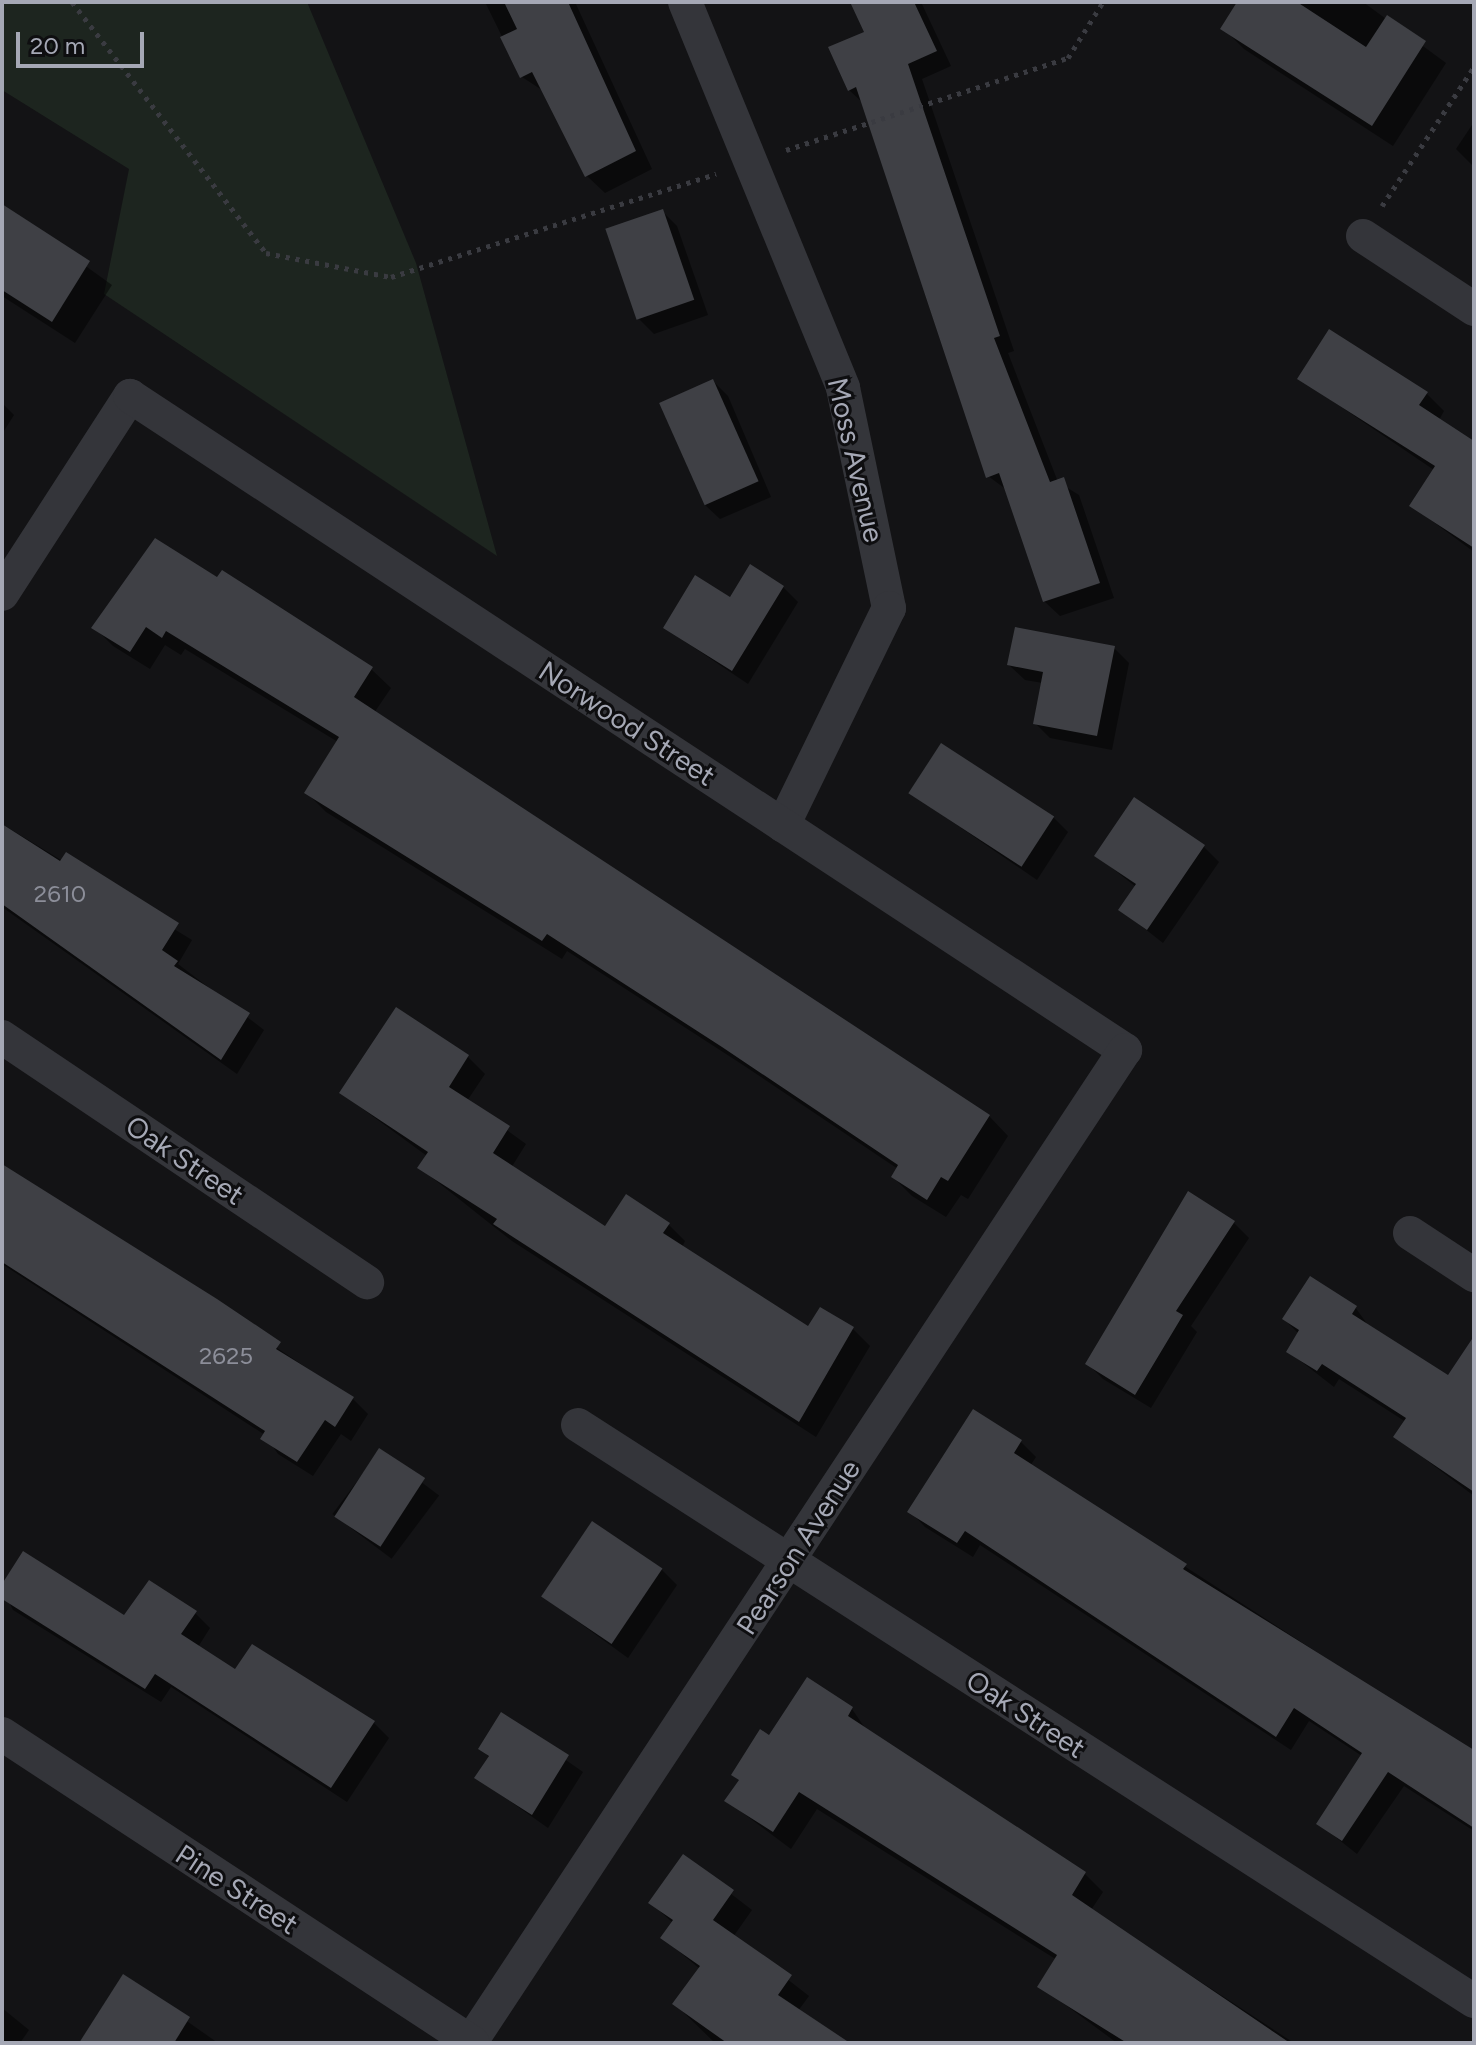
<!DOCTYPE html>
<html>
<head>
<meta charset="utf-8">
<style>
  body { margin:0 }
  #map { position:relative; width:1476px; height:2045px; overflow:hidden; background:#131315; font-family:Figtree,sans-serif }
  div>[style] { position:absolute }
  .green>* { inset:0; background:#1d251f }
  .shadow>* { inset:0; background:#0007; transform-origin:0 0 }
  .building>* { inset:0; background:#3f4045; transform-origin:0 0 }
  .path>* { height:5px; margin-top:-2.5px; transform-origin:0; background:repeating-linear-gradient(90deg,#3a3b41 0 4px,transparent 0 10px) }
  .minor>* { height:34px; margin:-17px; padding:0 17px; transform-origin:17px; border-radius:17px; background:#34353a }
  span { translate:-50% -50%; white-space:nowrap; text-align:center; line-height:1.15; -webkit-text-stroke:6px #0e0e10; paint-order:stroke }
  .number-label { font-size:24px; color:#8c8e99 }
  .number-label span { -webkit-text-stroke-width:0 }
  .street-label { font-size:28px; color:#a5a8b5 }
  .frame { position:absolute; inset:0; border:4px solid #a5a8b5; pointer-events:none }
  .scale { position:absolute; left:16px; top:32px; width:128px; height:36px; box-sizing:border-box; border:4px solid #a5a8b5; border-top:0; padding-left:10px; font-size:24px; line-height:28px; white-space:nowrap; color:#a5a8b5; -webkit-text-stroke:6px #0e0e10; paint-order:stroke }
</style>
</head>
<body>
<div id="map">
  <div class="green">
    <i style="clip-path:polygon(2px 2px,307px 2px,416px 263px,497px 556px,104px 294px,129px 169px,2px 90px)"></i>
  </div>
  <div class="shadow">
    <i style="clip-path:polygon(474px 2px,575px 2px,652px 169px,605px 193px,587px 176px,545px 92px,522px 77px,486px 4px)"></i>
    <i style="clip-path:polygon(852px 2px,921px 2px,951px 66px,922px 79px,1014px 351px,1008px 353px,1058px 482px,1079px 495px,1114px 598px,1060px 616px,1044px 601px,1007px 490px,988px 476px,863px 103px,849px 90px,866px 33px)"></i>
    <i style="clip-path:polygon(1240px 2px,1363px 2px,1446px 63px,1393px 146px,1244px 49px,1223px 28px)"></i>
    <i style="clip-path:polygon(1474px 122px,1474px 167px,1456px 149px)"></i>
    <i style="clip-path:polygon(2px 206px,112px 285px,75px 343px,2px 296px)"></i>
    <i style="clip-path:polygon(662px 211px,677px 226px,708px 315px,654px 334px,639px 319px)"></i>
    <i style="clip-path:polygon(1300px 379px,1426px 393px,1444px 411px,1439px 420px,1474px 443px,1474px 552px,1412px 506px,1434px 470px)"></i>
    <i style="clip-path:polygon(713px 381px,728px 396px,771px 497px,720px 519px,704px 504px)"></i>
    <i style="clip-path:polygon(2px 403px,14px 415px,2px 434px)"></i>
    <i style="clip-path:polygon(156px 541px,371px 669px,391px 688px,374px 713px,989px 1116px,1008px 1136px,968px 1199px,961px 1195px,946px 1217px,912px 1196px,893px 1177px,898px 1169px,743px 1065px,567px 951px,562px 959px,326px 812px,307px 793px,338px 742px,185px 649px,181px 655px,165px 645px,150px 669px,113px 646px,94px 627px)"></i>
    <i style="clip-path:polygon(783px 587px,798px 602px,748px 684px,665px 628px)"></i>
    <i style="clip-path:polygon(1114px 648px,1129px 663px,1112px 750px,1050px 738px,1035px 723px,1043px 683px,1025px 680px,1009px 665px)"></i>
    <i style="clip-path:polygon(912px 794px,1053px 817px,1068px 832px,1037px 880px)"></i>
    <i style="clip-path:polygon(2px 824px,192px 940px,178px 964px,264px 1030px,237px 1074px,2px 907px)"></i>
    <i style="clip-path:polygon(1204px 847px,1219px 862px,1163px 943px,1121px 910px,1136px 887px,1097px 856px)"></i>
    <i style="clip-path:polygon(468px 1057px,485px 1074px,467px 1101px,526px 1144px,511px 1168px,606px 1229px,668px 1224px,685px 1241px,682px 1247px,809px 1328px,853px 1329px,870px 1346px,816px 1437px,512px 1241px,420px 1168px,427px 1156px,341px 1093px)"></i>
    <i style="clip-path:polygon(2px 1165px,352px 1398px,368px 1414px,351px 1441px,341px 1434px,313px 1476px,278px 1454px,265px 1435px,2px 1264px)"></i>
    <i style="clip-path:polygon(1234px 1223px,1249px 1238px,1191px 1326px,1197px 1332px,1151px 1408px,1103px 1379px,1088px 1364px)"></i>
    <i style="clip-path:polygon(1355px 1307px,1370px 1328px,1448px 1378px,1474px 1378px,1474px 1496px,1396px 1437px,1406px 1422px,1339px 1379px,1334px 1387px,1289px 1352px,1299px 1334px,1284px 1319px)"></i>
    <i style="clip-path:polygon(973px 1411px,1021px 1442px,1036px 1457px,1030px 1466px,1474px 1754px,1474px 1831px,1404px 1786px,1357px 1854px,1319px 1824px,1362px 1756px,1309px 1721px,1291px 1750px,980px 1545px,973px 1557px,925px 1527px,910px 1511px)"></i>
    <i style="left:380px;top:1451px;width:74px;height:79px;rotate:37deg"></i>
    <i style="clip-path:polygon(662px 1570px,677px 1585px,628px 1658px,544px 1597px)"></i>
    <i style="clip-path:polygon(2px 1588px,125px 1618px,195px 1613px,210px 1628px,198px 1647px,236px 1672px,374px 1723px,389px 1738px,347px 1802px,171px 1687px,161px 1702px,13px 1610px)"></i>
    <i style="clip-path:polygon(852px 1709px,867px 1731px,1085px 1874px,1103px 1892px,1091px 1910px,1294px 2043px,1117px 2043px,1040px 1986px,1057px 1960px,817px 1809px,791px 1849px,727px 1801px,770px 1737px)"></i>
    <i style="clip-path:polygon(501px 1715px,583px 1772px,548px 1828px,477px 1778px,490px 1758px,481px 1749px)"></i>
    <i style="clip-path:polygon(683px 1857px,752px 1910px,733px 1937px,809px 1996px,798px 2011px,847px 2043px,715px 2043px,675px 2004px,700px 1969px,663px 1938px,673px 1923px,651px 1903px)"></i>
    <i style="clip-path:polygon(124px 1977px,218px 2043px,81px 2043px)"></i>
    <i style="clip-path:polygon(2px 2008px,29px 2030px,20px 2043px,2px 2043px)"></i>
  </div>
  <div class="building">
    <i style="clip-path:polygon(504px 2px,568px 2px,636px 151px,585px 177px,532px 72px,520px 78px,500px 37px,517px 29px)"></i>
    <i style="clip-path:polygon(850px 2px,914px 2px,937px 51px,908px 64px,1000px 336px,994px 338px,1050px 482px,1064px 477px,1100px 583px,1043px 602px,999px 473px,986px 478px,856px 87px,848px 91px,828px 47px,864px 32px)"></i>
    <i style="clip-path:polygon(1237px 2px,1297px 2px,1366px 47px,1387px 15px,1426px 41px,1372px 126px,1220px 29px)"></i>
    <i style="clip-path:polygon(2px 204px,90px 261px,52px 322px,2px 290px)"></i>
    <i style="left:663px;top:209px;width:96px;height:61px;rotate:71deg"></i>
    <i style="clip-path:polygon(1329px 329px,1428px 392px,1419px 405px,1474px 441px,1474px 548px,1409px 506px,1435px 466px,1297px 379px)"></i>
    <i style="left:713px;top:379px;width:112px;height:59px;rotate:66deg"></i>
    <i style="clip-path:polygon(155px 538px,217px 577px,222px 570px,373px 667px,354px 697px,990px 1115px,948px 1181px,941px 1177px,927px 1200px,891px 1177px,898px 1165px,722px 1047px,547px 934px,542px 941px,304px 793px,339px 737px,166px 631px,162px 638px,146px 627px,130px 652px,91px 628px)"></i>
    <i style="clip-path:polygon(750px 564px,784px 586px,732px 671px,663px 628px,695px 575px,730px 597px)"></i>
    <i style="clip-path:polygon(1015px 627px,1115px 646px,1097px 736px,1033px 724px,1043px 672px,1007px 665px)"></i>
    <i style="left:941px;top:743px;width:135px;height:60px;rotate:33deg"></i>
    <i style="clip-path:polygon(1134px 797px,1205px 845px,1147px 930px,1118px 910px,1136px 884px,1094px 856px)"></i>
    <i style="clip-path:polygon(2px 824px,60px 861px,66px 852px,179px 923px,162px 950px,178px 961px,174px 966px,250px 1013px,221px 1060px,2px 904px)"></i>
    <i style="clip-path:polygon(396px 1007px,469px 1055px,449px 1087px,510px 1126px,493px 1153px,605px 1226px,626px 1194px,670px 1223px,663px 1233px,808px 1326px,820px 1307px,854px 1327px,799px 1422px,493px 1224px,497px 1219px,417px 1168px,428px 1152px,339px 1093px)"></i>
    <i style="clip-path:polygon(2px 1164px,217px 1299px,281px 1342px,276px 1349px,354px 1397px,335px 1427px,325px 1420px,297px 1462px,260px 1439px,265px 1431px,2px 1262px)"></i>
    <i style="clip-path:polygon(1188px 1191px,1235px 1221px,1176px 1311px,1183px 1315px,1135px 1395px,1085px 1364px)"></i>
    <i style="clip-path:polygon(1310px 1276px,1357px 1306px,1352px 1314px,1448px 1375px,1474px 1336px,1474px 1492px,1393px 1437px,1406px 1418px,1322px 1364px,1317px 1371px,1286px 1352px,1299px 1330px,1282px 1319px)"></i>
    <i style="clip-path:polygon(973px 1409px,1022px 1440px,1014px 1453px,1187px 1564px,1183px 1569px,1474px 1750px,1474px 1828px,1388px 1772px,1342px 1841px,1316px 1824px,1362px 1753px,1294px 1708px,1276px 1737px,965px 1531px,957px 1543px,907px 1512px)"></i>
    <i style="left:379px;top:1448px;width:55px;height:82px;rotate:33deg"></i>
    <i style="left:592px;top:1521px;width:85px;height:91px;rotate:34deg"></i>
    <i style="clip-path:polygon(23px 1551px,124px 1615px,149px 1580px,197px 1611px,181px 1634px,235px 1669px,252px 1644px,375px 1721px,331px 1788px,155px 1674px,145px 1689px,2px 1599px,2px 1584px)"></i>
    <i style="clip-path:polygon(807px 1677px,853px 1707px,848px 1716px,1086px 1872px,1072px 1895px,1290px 2043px,1127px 2043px,1037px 1987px,1057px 1955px,799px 1792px,773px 1832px,724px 1801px,739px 1780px,731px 1775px,760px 1729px,769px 1735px)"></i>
    <i style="clip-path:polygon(501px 1712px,569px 1755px,532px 1815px,474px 1778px,489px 1756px,478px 1749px)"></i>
    <i style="clip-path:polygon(683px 1854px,734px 1890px,713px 1920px,792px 1975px,778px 1995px,850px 2043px,727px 2043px,672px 2004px,700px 1966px,660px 1938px,673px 1920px,648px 1903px)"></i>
    <i style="clip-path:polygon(123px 1974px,190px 2017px,174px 2043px,79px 2043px)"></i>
  </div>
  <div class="path">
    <i style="left:72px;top:2px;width:317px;rotate:52.3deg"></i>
    <i style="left:266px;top:253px;width:127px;rotate:10.9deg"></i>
    <i style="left:391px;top:277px;width:341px;rotate:-17.6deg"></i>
    <i style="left:786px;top:150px;width:297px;rotate:-18.1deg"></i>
    <i style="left:1068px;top:58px;width:66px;rotate:-58deg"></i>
    <i style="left:1382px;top:206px;width:167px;rotate:-56.5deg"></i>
  </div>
  <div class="minor">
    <i style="left:685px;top:2px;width:417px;rotate:67.7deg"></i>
    <i style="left:843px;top:388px;width:225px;rotate:78.2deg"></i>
    <i style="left:889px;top:608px;width:242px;rotate:116deg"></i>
    <i style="left:1363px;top:236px;width:133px;rotate:33.3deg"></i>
    <i style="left:2px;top:594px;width:236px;rotate:-57.1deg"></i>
    <i style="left:130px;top:396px;width:1191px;rotate:33.32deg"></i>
    <i style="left:1125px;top:1050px;width:1190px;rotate:123.41deg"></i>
    <i style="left:2px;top:1037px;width:440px;rotate:33.9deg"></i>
    <i style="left:1410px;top:1233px;width:77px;rotate:33.3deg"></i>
    <i style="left:578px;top:1425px;width:1065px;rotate:32.74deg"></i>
    <i style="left:2px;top:1734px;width:563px;rotate:33.27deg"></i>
  </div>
  <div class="number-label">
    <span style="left:60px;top:894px">2610</span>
    <span style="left:226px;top:1356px">2625</span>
  </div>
  <div class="street-label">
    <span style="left:856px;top:460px;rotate:77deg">Moss Avenue</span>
    <span style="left:627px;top:723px;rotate:33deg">Norwood Street</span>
    <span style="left:185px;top:1160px;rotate:34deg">Oak Street</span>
    <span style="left:798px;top:1547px;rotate:-57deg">Pearson Avenue</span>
    <span style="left:1026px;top:1714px;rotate:33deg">Oak Street</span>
    <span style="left:237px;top:1889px;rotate:33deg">Pine Street</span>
  </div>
  <div class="frame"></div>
  <div class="scale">20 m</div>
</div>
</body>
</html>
